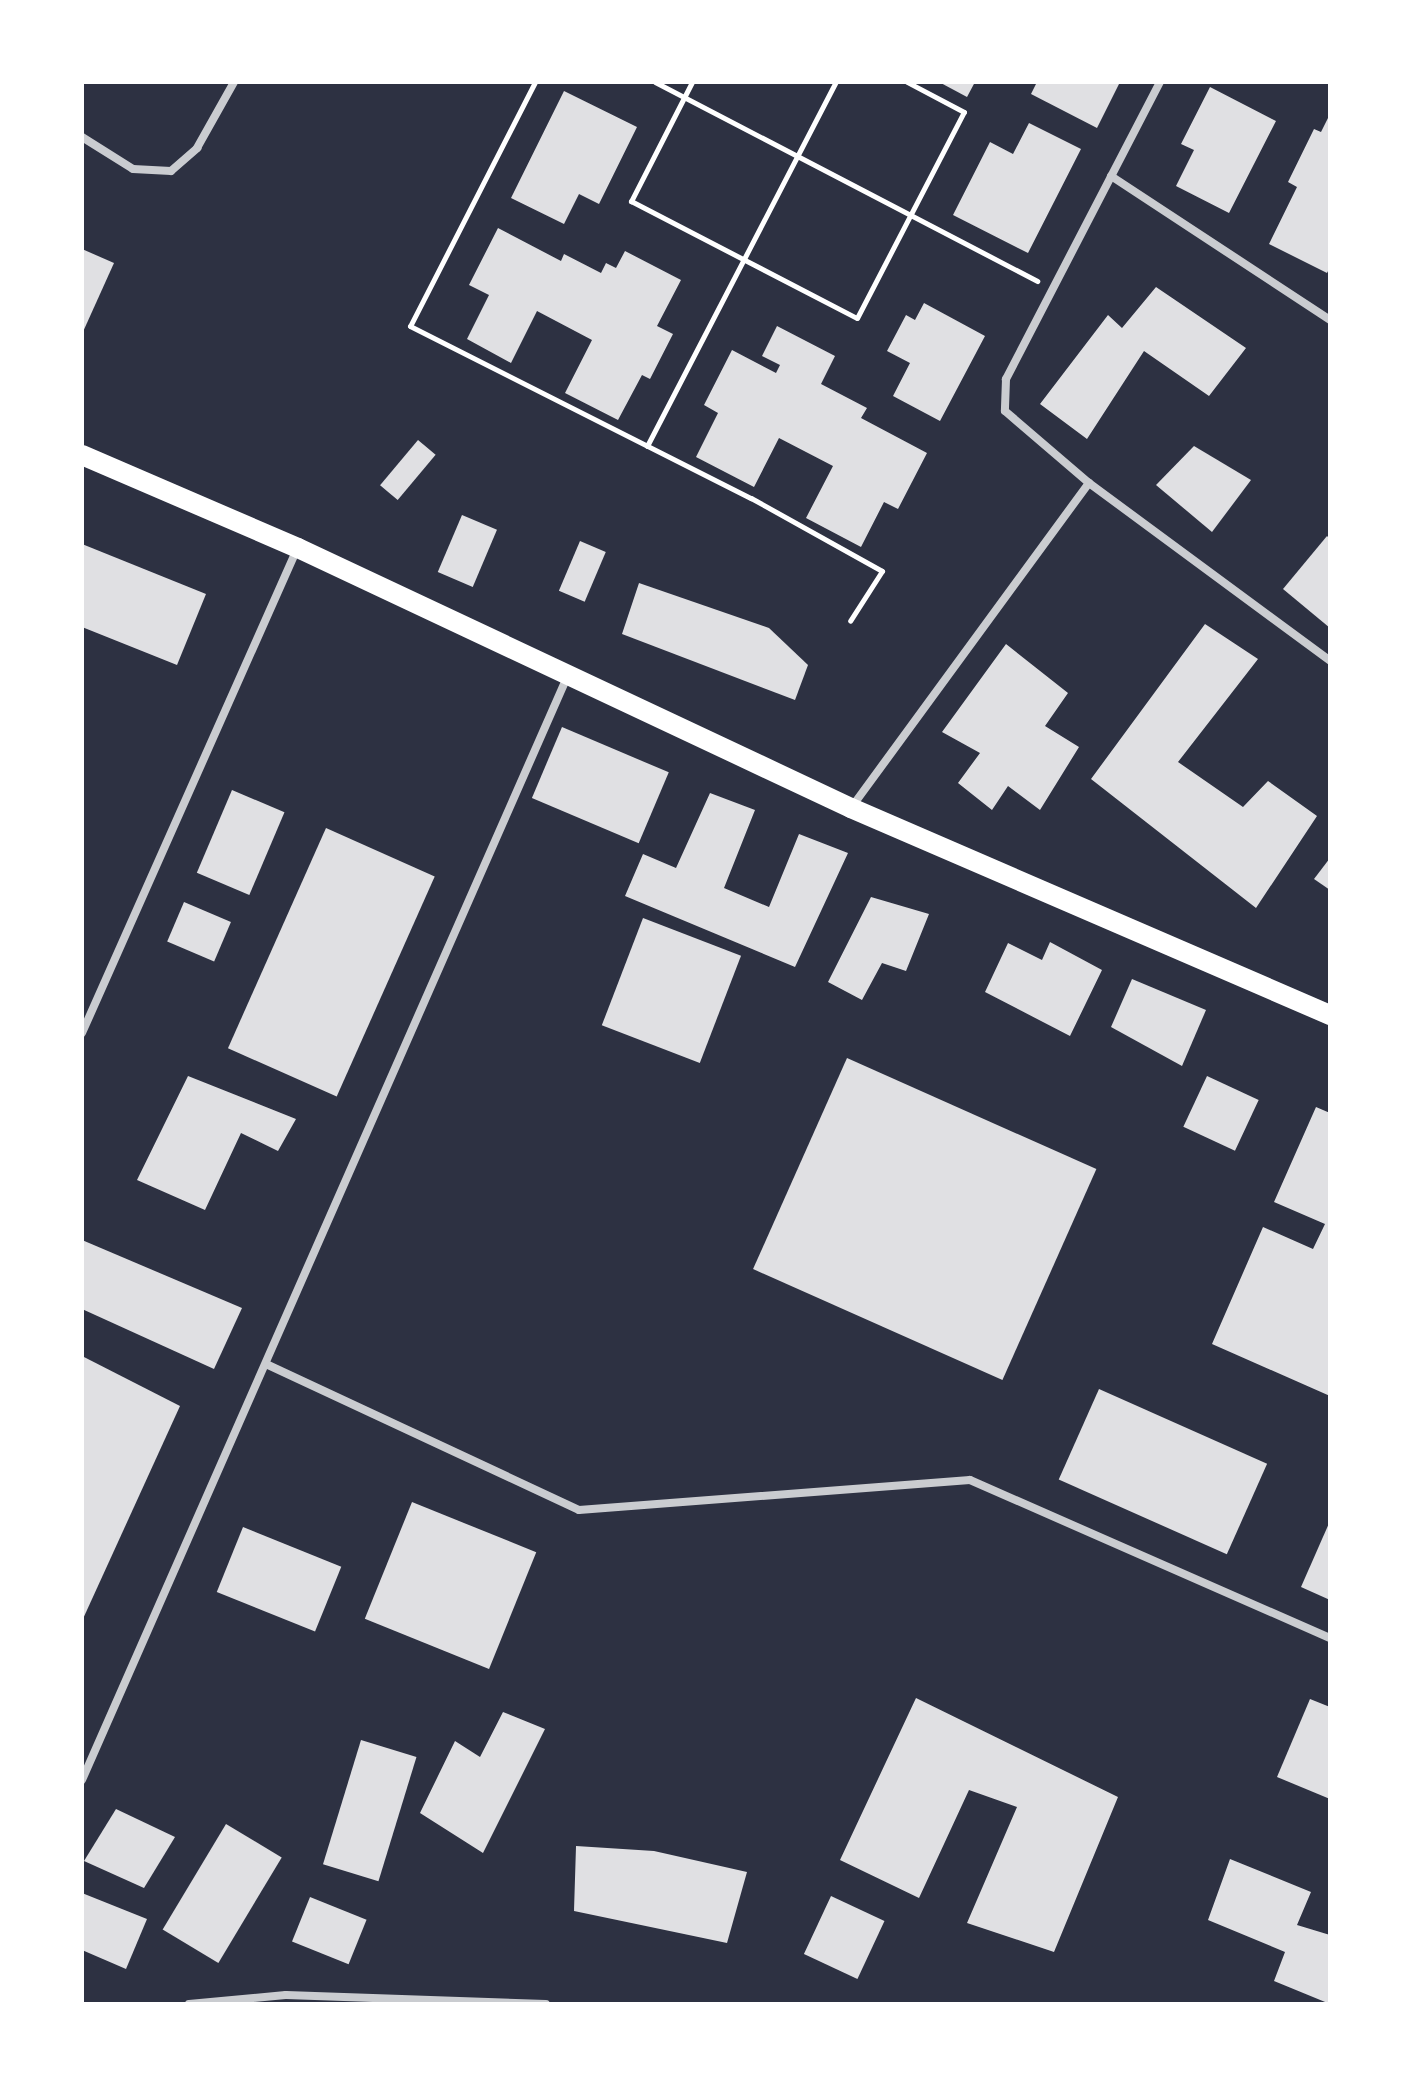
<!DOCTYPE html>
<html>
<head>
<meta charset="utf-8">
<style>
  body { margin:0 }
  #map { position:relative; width:1412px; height:2086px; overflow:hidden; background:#2d3142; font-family:Helvetica,sans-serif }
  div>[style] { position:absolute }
  .building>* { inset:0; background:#e0e0e3; transform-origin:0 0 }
  .path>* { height:5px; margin:-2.5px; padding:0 2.5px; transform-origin:2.5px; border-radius:2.5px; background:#fff }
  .minor>* { height:8px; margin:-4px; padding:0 4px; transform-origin:4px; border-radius:4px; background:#caccd0 }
  .primary>* { height:20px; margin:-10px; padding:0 10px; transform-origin:10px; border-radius:10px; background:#fff }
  span { translate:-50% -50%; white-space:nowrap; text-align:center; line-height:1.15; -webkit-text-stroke:6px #fff; paint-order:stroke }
  .frame { position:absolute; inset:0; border:84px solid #fff; pointer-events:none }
</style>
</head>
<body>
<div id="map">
  <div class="building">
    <i style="clip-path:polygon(939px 82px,975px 82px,967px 97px)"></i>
    <i style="clip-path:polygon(1037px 82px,1120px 82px,1097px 128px,1031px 94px)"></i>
    <i style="clip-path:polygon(1210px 87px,1276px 121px,1229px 213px,1176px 186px,1194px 150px,1181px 144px)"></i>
    <i style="clip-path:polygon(564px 91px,637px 127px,599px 204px,579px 194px,564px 224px,511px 198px)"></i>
    <i style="clip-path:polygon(1330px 114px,1330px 267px,1327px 273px,1269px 244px,1297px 187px,1288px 182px,1314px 129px,1321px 132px)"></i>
    <i style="clip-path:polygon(1029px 123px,1081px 149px,1028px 253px,953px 215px,990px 142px,1013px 154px)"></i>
    <i style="clip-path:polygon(498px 228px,561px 261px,564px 254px,601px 273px,606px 263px,616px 268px,625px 251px,681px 280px,657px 326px,673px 334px,650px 379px,642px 375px,618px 420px,565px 393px,592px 340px,537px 311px,511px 363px,467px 339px,489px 295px,469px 285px)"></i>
    <i style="clip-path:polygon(82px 249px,114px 263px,82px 334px)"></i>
    <i style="clip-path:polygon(1156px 287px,1246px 348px,1209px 396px,1144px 351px,1087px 439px,1040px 404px,1108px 315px,1122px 328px)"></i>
    <i style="clip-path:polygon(924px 303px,985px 336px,940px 421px,893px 396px,910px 363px,887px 351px,906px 315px,915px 320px)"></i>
    <i style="clip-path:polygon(777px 326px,835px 356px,821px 384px,867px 408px,861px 418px,927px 453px,898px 509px,884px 502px,861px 547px,806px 518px,833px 466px,779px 438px,754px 487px,696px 457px,718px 413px,704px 405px,732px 350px,776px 373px,780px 365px,762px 356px)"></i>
    <i style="left:418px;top:440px;width:23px;height:59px;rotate:40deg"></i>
    <i style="clip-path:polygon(1194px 446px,1251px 480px,1212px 532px,1156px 485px)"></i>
    <i style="left:462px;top:515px;width:38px;height:62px;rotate:23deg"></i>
    <i style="clip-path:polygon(1327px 536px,1330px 539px,1330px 628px,1283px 589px)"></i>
    <i style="left:580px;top:541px;width:28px;height:54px;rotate:23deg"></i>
    <i style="clip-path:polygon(82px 544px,206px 594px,177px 665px,82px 627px)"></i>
    <i style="clip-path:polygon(639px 583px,769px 628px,808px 665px,795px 700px,622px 634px)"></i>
    <i style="clip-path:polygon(1205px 624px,1258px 659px,1178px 762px,1243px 807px,1268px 781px,1317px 816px,1256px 908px,1091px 779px)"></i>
    <i style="clip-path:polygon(1006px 644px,1068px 693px,1045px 726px,1079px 747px,1040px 810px,1008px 786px,992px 810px,958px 783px,980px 753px,942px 732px)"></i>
    <i style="left:562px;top:727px;width:116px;height:77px;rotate:23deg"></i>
    <i style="left:232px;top:790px;width:57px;height:90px;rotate:23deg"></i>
    <i style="clip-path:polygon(710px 793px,755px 810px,724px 888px,769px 907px,799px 834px,848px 853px,795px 967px,625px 896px,643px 854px,676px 868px)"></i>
    <i style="left:326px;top:828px;width:119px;height:241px;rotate:24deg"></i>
    <i style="clip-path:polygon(1330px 858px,1330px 890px,1314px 879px)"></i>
    <i style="clip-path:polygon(871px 897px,929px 914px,906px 971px,882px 963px,862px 1000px,828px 982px)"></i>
    <i style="left:184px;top:902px;width:51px;height:43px;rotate:23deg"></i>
    <i style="left:643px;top:918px;width:105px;height:115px;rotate:21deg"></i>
    <i style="clip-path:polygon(1050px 942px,1102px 970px,1070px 1036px,985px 992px,1008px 943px,1042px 960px)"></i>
    <i style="clip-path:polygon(1132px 979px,1206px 1010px,1182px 1066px,1111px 1027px)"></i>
    <i style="left:847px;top:1058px;width:273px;height:231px;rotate:24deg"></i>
    <i style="clip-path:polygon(188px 1076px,296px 1119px,278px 1151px,241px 1133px,205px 1210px,137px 1180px)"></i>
    <i style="left:1207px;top:1076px;width:57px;height:56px;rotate:25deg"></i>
    <i style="clip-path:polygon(1316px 1107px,1330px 1113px,1330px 1396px,1212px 1344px,1263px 1227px,1313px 1249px,1325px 1224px,1274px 1202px)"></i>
    <i style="clip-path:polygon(82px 1240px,242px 1308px,214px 1369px,82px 1309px)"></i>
    <i style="clip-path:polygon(82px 1356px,180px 1406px,82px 1621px)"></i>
    <i style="left:1099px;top:1389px;width:184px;height:99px;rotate:24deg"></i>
    <i style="left:412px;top:1502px;width:134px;height:126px;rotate:22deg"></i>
    <i style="clip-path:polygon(1330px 1521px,1330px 1600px,1301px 1587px)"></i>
    <i style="left:243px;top:1527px;width:106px;height:70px;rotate:22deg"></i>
    <i style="clip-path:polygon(916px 1698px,1118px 1797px,1054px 1952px,967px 1923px,1017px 1807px,969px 1790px,919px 1898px,840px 1860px)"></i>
    <i style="clip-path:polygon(1310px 1699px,1330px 1707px,1330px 1799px,1277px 1777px)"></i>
    <i style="clip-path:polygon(503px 1712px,545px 1729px,483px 1853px,420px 1813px,455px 1741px,480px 1757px)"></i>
    <i style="left:361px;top:1740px;width:58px;height:130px;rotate:17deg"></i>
    <i style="clip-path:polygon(116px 1809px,175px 1837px,144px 1888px,84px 1861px)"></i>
    <i style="left:226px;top:1824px;width:65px;height:123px;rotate:31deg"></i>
    <i style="clip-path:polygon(576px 1846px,654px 1851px,747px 1872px,727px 1943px,574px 1911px)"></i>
    <i style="clip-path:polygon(1230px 1859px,1311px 1892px,1297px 1925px,1330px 1935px,1330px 2004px,1274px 1981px,1285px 1952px,1208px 1920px)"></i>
    <i style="clip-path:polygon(82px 1893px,147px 1919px,126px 1969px,82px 1950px)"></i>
    <i style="left:831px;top:1896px;width:59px;height:64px;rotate:25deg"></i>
    <i style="left:310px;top:1897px;width:61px;height:48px;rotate:22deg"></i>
  </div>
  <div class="path">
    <i style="left:535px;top:82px;width:274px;rotate:117.1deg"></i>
    <i style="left:410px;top:326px;width:382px;rotate:26.8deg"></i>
    <i style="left:751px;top:498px;width:150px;rotate:29.1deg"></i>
    <i style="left:882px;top:571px;width:59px;rotate:122.6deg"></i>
    <i style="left:655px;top:82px;width:431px;rotate:27.5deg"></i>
    <i style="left:692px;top:82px;width:134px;rotate:117.1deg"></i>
    <i style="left:631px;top:201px;width:254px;rotate:27.4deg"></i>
    <i style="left:857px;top:318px;width:232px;rotate:-62.6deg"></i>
    <i style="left:964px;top:112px;width:64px;rotate:-152.2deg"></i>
    <i style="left:647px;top:446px;width:410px;rotate:-62.6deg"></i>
  </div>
  <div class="minor">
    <i style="left:1160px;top:82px;width:335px;rotate:117.4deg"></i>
    <i style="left:1006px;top:379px;width:32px;rotate:92deg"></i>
    <i style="left:1005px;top:411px;width:111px;rotate:40.6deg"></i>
    <i style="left:1089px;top:483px;width:300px;rotate:36.4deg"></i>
    <i style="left:82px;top:137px;width:60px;rotate:32.1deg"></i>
    <i style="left:133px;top:169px;width:38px;rotate:3deg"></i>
    <i style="left:171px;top:171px;width:35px;rotate:-41deg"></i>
    <i style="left:197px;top:148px;width:76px;rotate:-60.7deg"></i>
    <i style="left:1111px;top:176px;width:262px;rotate:33.3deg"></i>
    <i style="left:851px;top:808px;width:403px;rotate:-53.8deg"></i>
    <i style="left:82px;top:1033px;width:530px;rotate:-66.05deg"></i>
    <i style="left:266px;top:1364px;width:345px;rotate:25deg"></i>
    <i style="left:579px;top:1510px;width:392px;rotate:-4.4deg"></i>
    <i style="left:970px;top:1480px;width:393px;rotate:23.7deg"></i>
    <i style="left:82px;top:1780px;width:1207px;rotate:-66.26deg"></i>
    <i style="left:189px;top:2004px;width:97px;rotate:-5.3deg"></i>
    <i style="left:286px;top:1995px;width:260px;rotate:2deg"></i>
  </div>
  <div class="primary">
    <i style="left:82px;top:455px;width:235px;rotate:23.3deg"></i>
    <i style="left:298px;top:548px;width:611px;rotate:25.18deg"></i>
    <i style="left:851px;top:808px;width:522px;rotate:23.37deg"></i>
  </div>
  <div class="frame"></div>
</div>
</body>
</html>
